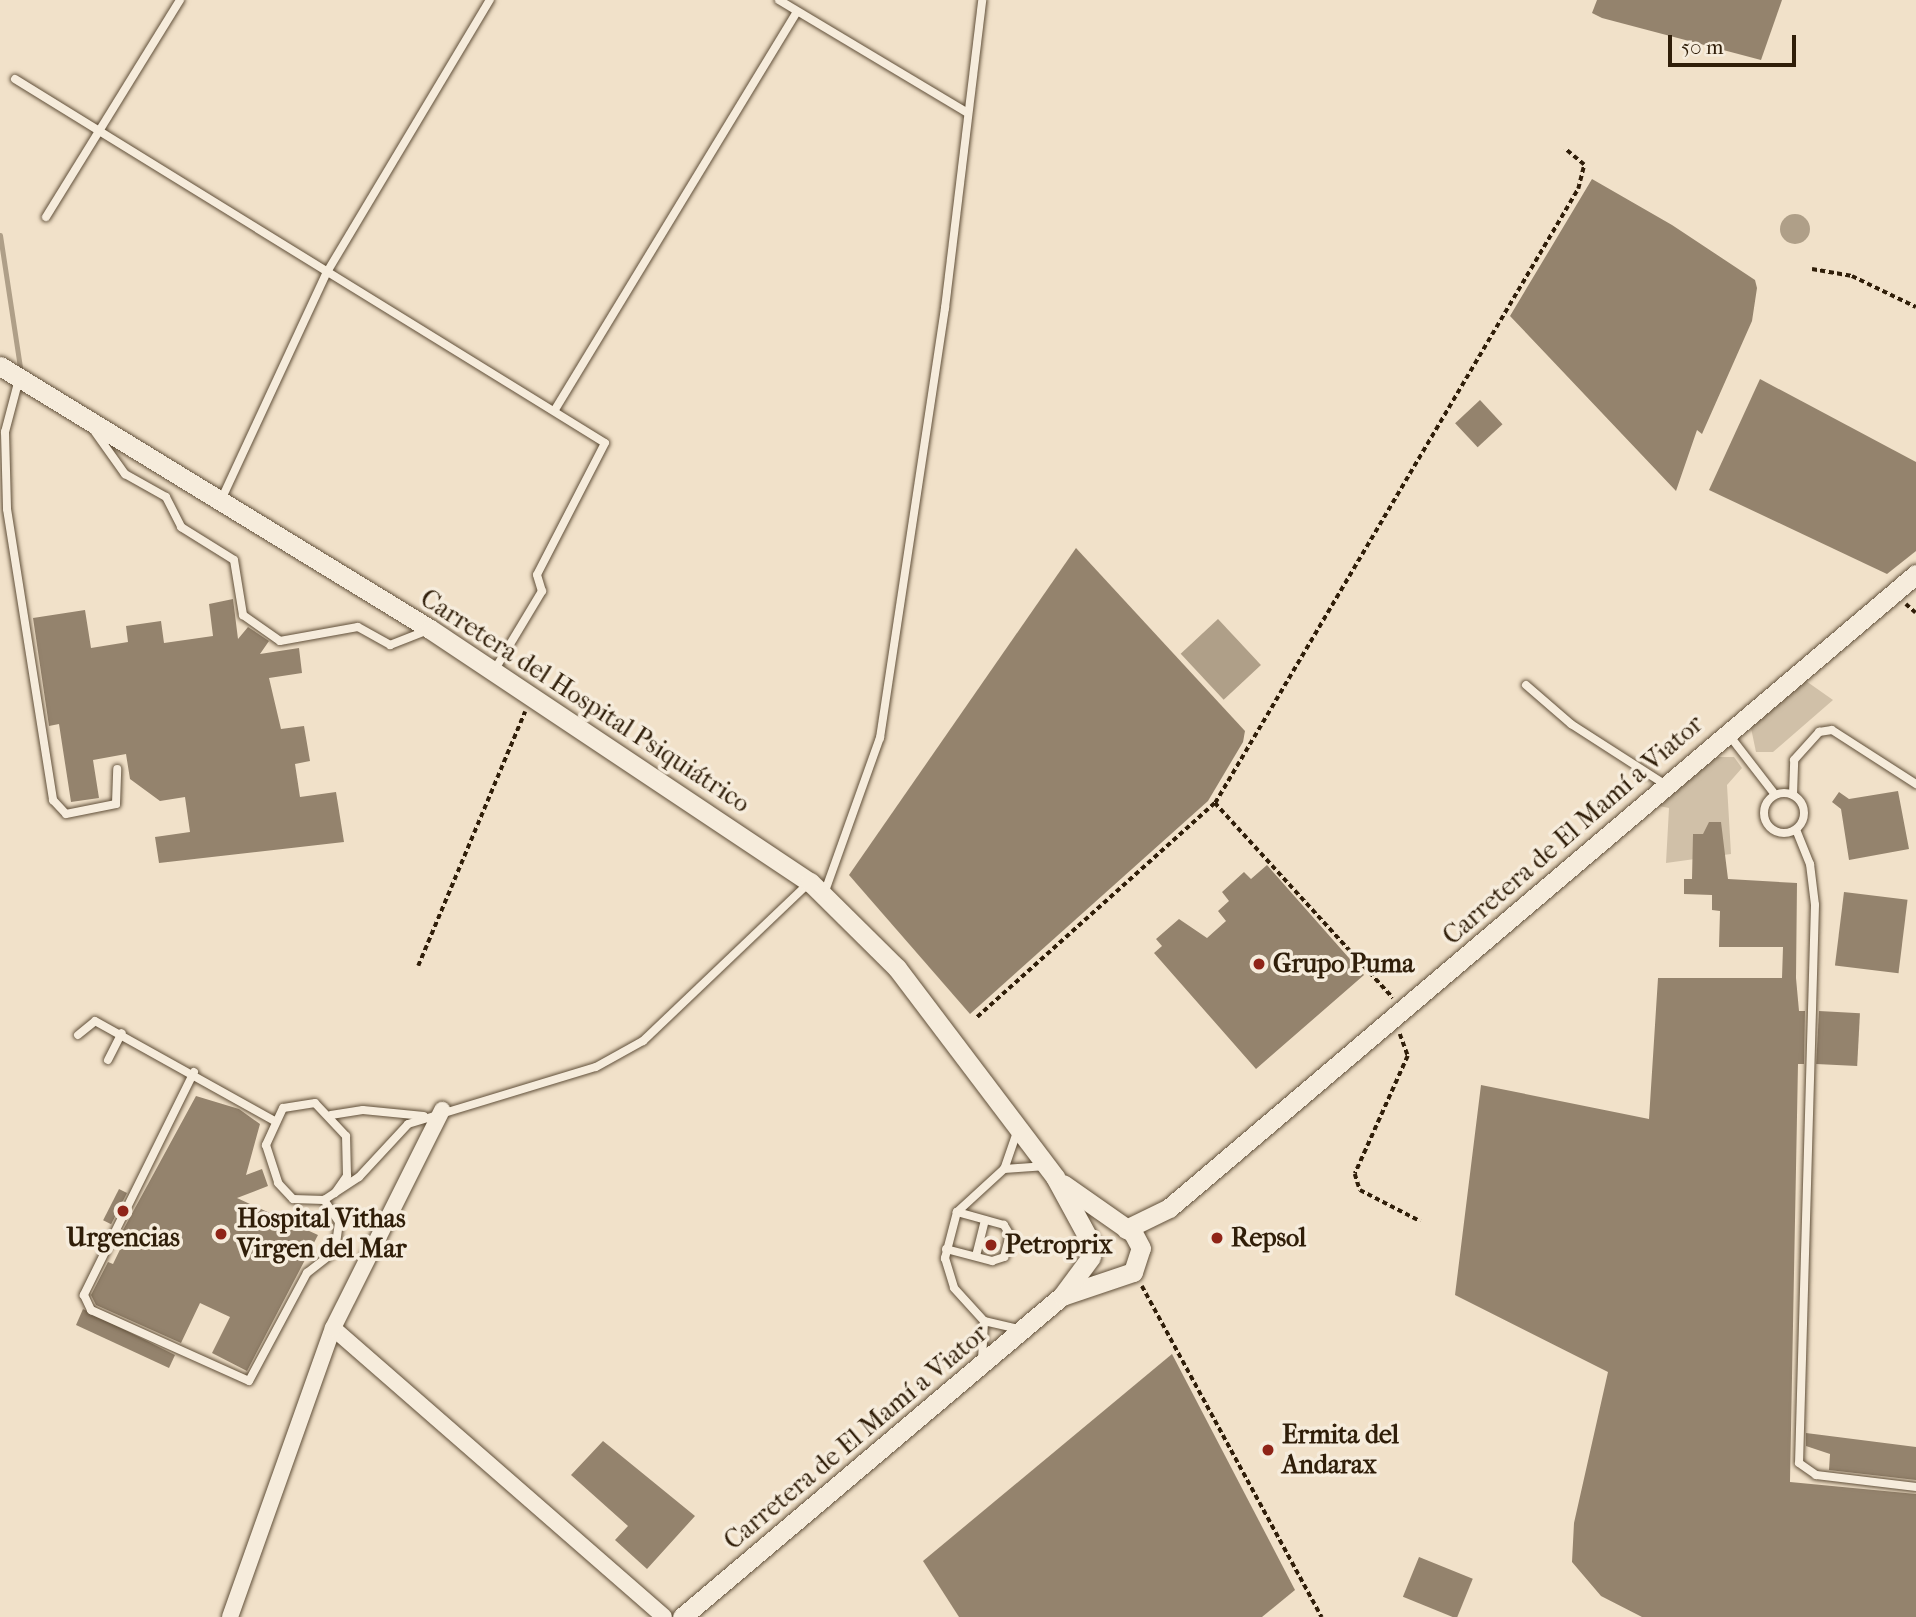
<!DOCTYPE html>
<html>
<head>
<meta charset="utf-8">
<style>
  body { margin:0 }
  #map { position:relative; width:1916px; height:1617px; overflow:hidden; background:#f1e1c9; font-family:"IM FELL French Canon",serif }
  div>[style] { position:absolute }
  .green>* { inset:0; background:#d0c0a8 }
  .water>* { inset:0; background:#af9f88; transform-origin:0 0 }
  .round { border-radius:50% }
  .stream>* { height:5px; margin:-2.5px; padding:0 2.5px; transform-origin:2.5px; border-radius:2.5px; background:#af9f88 }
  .building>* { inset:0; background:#94836d; transform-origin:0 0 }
  .path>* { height:3.5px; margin-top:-1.75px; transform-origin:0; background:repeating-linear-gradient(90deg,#301e09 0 5px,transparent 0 8.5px) }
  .roads { filter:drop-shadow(0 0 2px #604f39) drop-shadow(0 0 2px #604f39) }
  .service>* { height:8px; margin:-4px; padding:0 4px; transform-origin:4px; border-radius:4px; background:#f6ecdc }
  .service>.ring { margin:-4px; padding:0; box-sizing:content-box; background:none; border:8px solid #f6ecdc; border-radius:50% }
  .minor>* { height:16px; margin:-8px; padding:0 8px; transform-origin:8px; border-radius:8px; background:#f6ecdc }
  .tertiary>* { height:19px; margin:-9.5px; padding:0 9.5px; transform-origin:9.5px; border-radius:9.5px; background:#f6ecdc }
  .dots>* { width:19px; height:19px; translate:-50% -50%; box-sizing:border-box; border:4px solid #f6ecdc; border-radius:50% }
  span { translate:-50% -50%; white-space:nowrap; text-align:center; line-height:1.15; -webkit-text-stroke:7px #f6ecdc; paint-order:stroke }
  .street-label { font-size:26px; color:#301e09 }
  .poi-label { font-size:26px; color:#301e09; font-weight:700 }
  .left { translate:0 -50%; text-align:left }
  .scale { position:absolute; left:1668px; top:35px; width:128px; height:32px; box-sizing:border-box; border:4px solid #301e09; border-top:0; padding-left:9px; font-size:21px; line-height:24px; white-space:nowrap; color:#301e09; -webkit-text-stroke:5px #f6ecdc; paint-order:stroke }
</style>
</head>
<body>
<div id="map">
  <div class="green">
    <i style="clip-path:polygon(1806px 681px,1833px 700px,1773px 752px,1756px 752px,1751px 728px)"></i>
    <i style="clip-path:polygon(1717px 757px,1734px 757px,1742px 768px,1727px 785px,1731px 854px,1666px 863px,1669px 808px,1659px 806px)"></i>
  </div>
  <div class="water">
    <i class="round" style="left:1780px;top:214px;width:30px;height:30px"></i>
    <i style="left:1218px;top:619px;width:63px;height:51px;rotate:47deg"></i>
  </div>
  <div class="stream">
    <i style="left:0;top:235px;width:134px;rotate:81.4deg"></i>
  </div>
  <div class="building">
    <i style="clip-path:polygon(1597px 0,1782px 0,1761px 60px,1602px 18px,1592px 13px)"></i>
    <i style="clip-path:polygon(1592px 179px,1672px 225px,1755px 280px,1757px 288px,1752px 321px,1702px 434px,1697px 430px,1676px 491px,1510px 316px)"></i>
    <i style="clip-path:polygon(1760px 379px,1916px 462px,1916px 551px,1887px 574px,1709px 490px)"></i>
    <i style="left:1480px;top:400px;width:33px;height:34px;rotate:47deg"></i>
    <i style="clip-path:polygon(1076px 548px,1245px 731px,1243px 742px,1208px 801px,970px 1014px,849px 875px)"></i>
    <i style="clip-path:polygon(233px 599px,238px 639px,248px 627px,269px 641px,260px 654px,299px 648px,302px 673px,269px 678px,281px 729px,304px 726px,310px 761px,295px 764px,300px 797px,336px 792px,344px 842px,159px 863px,155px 837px,190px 832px,185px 797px,160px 801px,130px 779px,126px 754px,93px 760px,99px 798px,71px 802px,59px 724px,49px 726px,33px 618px,85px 610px,91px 648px,128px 642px,126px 626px,161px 621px,164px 643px,213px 636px,209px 604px)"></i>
    <i style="clip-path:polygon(1898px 791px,1909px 849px,1849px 860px,1841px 809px,1832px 802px,1839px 792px,1849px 799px)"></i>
    <i style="clip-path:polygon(1709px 822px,1721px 822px,1728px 879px,1797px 883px,1796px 978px,1799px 1011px,1805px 1011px,1804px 1064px,1798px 1064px,1790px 1482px,1916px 1494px,1916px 1617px,1642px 1617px,1601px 1596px,1572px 1562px,1574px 1523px,1608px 1372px,1455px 1295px,1481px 1085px,1649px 1119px,1658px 978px,1782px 978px,1783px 947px,1719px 947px,1720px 911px,1712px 910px,1712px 895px,1684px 894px,1684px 879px,1692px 879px,1693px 834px,1703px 834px)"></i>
    <i style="clip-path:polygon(1267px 865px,1364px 975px,1256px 1069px,1154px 953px,1162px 946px,1156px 939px,1179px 919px,1207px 938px,1226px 921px,1218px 911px,1229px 901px,1222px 892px,1244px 872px,1251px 879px)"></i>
    <i style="left:1844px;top:892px;width:64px;height:74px;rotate:7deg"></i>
    <i style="left:1819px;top:1011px;width:41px;height:53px;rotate:3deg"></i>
    <i style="clip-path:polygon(196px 1096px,239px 1109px,260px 1124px,246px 1175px,262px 1169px,268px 1186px,237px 1198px,318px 1235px,247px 1371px,212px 1353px,230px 1317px,200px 1303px,181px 1343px,96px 1305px,91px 1295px,108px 1262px,113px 1264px,128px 1233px,123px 1230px)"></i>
    <i style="left:119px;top:1189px;width:9px;height:35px;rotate:27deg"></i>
    <i style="clip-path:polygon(83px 1309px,175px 1355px,169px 1368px,76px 1325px)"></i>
    <i style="clip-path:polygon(1172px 1354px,1295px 1590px,1262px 1617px,959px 1617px,923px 1561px)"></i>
    <i style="clip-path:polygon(1806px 1433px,1916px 1447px,1916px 1480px,1829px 1470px,1830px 1454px,1806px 1446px)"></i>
    <i style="clip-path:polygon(603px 1441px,695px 1516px,647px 1569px,615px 1540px,628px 1526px,571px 1475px)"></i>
    <i style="left:1419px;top:1557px;width:58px;height:43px;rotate:22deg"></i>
  </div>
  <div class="path">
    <i style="left:1812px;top:269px;width:41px;rotate:9.9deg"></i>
    <i style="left:1852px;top:276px;width:71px;rotate:25.8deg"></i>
    <i style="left:1906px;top:604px;width:13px;rotate:42deg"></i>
    <i style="left:1215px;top:803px;width:264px;rotate:47.6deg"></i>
    <i style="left:418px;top:966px;width:276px;rotate:-67.2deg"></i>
    <i style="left:977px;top:1017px;width:320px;rotate:-42deg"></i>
    <i style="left:1215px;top:803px;width:713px;rotate:-59.41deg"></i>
    <i style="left:1578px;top:189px;width:25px;rotate:-76deg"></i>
    <i style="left:1584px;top:165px;width:25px;rotate:-140deg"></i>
    <i style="left:1400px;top:1034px;width:23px;rotate:70deg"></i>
    <i style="left:1408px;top:1056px;width:129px;rotate:114.2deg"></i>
    <i style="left:1355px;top:1174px;width:17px;rotate:73deg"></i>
    <i style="left:1360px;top:1190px;width:68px;rotate:27.3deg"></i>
    <i style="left:1142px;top:1286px;width:377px;rotate:61.5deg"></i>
  </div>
  <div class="roads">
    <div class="service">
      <i style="left:779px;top:0;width:218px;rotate:30.9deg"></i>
      <i style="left:15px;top:79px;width:693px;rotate:31.67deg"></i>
      <i style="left:605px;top:443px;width:148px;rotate:117.3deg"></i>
      <i style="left:537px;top:575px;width:17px;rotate:73deg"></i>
      <i style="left:542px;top:591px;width:93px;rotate:121deg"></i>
      <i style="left:46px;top:217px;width:255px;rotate:-58.3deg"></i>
      <i style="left:19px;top:379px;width:55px;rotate:104.8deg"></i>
      <i style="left:5px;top:432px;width:77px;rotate:88.5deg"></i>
      <i style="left:7px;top:509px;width:295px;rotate:81deg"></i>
      <i style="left:53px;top:800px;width:19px;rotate:47deg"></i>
      <i style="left:66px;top:814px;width:51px;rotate:-11.3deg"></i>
      <i style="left:116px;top:804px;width:35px;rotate:-88deg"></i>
      <i style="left:556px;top:408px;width:464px;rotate:-58.7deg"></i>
      <i style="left:95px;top:432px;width:52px;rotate:54.5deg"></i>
      <i style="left:125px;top:474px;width:47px;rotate:29.3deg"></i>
      <i style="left:166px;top:497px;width:34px;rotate:63deg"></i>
      <i style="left:181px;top:527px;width:62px;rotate:31.9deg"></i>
      <i style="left:234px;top:560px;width:56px;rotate:80.7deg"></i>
      <i style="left:243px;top:615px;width:45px;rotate:35.1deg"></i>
      <i style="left:280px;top:641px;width:79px;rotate:-10.2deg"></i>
      <i style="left:358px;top:627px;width:37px;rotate:29deg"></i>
      <i style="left:390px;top:645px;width:41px;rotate:-21.5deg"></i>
      <i style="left:222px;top:498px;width:249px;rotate:-65.1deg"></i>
      <i style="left:327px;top:272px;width:317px;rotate:-59.1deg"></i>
      <i style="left:1526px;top:685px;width:60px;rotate:40.9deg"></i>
      <i style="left:1571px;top:724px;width:113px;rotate:32.7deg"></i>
      <i style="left:1729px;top:735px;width:72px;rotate:52.3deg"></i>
      <i class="ring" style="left:1764px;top:793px;width:32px;height:32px"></i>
      <i style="left:1793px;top:795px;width:35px;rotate:-88deg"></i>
      <i style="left:1794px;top:760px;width:38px;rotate:-48deg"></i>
      <i style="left:1819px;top:732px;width:13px;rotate:-9deg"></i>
      <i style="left:1832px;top:730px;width:100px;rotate:32.7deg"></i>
      <i style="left:1797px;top:832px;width:35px;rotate:68deg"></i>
      <i style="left:1810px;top:864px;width:41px;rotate:83deg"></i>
      <i style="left:1815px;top:905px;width:558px;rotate:91.64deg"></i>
      <i style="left:1799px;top:1463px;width:21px;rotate:35deg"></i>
      <i style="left:1816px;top:1475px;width:101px;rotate:6.8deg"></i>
      <i style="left:824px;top:894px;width:166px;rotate:-70.3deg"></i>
      <i style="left:880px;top:738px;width:435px;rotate:-81.4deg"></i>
      <i style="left:945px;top:308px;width:310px;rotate:-83.1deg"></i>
      <i style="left:78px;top:1035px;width:22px;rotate:-39deg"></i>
      <i style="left:95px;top:1021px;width:204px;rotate:29.1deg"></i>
      <i style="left:108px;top:1060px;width:30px;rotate:-63deg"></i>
      <i style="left:194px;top:1072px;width:249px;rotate:116.3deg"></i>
      <i style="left:84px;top:1295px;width:17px;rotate:65deg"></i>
      <i style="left:91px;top:1310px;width:173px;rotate:24.2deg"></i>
      <i style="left:249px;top:1381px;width:123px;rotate:-61.8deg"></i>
      <i style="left:307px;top:1273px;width:36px;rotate:-38deg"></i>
      <i style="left:335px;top:1251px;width:29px;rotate:-82deg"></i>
      <i style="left:339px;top:1222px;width:27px;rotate:-124deg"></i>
      <i style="left:331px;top:1115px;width:32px;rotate:-9deg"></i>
      <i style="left:363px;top:1110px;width:61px;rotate:5.6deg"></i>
      <i style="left:1017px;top:1132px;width:39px;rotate:109deg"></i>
      <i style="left:1004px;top:1169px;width:64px;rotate:137.5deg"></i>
      <i style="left:957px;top:1212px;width:48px;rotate:104.6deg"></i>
      <i style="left:945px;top:1258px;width:31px;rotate:73deg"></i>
      <i style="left:954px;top:1288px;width:45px;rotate:47.7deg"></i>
      <i style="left:984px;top:1321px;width:36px;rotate:13deg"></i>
      <i style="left:1004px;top:1169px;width:39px;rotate:-4deg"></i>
      <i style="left:335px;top:1193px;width:21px;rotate:-55deg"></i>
      <i style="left:347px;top:1176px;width:40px;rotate:-91.4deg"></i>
      <i style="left:346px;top:1136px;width:45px;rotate:-133.2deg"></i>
      <i style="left:315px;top:1103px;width:32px;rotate:171deg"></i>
      <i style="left:283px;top:1108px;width:41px;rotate:114.7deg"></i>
      <i style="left:266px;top:1145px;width:40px;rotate:72deg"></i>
      <i style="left:278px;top:1183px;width:22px;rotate:47deg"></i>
      <i style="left:293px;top:1199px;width:31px;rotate:2deg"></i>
      <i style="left:324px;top:1200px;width:42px;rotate:-33.3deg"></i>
      <i style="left:359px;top:1177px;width:72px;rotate:-47.2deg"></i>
      <i style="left:408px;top:1124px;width:196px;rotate:-16.9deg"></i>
      <i style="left:596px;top:1067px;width:54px;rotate:-29deg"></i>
      <i style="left:643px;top:1041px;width:231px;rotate:-43.6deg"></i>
      <i style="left:946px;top:1249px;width:48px;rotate:14.6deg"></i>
      <i style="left:992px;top:1261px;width:13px;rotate:-18deg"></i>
      <i style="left:1004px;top:1257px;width:23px;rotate:-75deg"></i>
      <i style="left:1010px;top:1235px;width:12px;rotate:-121deg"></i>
      <i style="left:1004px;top:1225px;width:49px;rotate:-164.5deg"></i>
      <i style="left:976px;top:1256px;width:37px;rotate:-76deg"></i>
      <i style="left:982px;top:1360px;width:39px;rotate:-87deg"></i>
    </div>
    <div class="minor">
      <i style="left:333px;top:1328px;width:439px;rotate:41.1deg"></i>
      <i style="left:230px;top:1617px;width:307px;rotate:-70.4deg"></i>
      <i style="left:333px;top:1328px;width:244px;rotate:-63.4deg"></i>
    </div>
    <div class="tertiary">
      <i style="left:0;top:366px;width:504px;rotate:31.45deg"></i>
      <i style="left:430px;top:629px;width:457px;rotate:33.7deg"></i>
      <i style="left:810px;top:882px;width:122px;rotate:44.7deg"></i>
      <i style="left:897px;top:968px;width:262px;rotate:52.9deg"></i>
      <i style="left:1055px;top:1177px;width:77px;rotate:61.4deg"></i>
      <i style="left:1126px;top:1229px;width:48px;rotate:-26deg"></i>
      <i style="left:1169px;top:1208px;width:980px;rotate:-40.32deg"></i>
      <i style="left:1062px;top:1296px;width:75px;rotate:-18.7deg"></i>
      <i style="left:1133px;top:1272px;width:25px;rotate:-72deg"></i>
      <i style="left:1141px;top:1248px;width:17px;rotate:-118deg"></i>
      <i style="left:1133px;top:1233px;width:85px;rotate:-145deg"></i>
      <i style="left:682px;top:1617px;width:497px;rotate:-40.2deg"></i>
      <i style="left:1062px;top:1296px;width:49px;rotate:-53.4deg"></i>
    </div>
  </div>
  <div class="dots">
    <i style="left:1259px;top:964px;background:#8f2418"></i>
    <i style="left:123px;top:1211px;background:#8f2418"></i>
    <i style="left:221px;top:1234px;background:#8f2418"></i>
    <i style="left:1217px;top:1238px;background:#8f2418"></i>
    <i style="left:991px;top:1245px;background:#8f2418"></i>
    <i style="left:1268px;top:1450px;background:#8f2418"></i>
  </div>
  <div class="street-label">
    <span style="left:585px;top:701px;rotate:33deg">Carretera del Hospital Psiquiátrico</span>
    <span style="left:1573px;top:830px;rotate:-41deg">Carretera de El Mamí a Viator</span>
    <span style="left:856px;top:1437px;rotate:-40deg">Carretera de El Mamí a Viator</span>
  </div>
  <div class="poi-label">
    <span class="left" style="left:1273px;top:964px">Grupo Puma</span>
    <span class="left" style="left:237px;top:1234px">Hospital Vithas<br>Virgen del Mar</span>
    <span style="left:123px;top:1238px">Urgencias</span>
    <span class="left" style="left:1231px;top:1238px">Repsol</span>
    <span class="left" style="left:1005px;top:1245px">Petroprix</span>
    <span class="left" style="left:1282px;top:1450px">Ermita del<br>Andarax</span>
  </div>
  <div class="scale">50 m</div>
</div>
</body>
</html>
